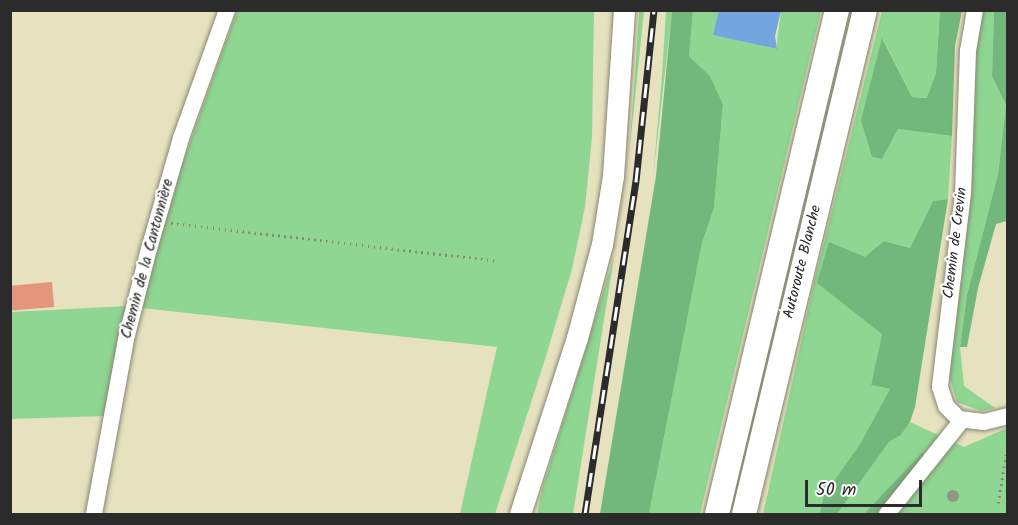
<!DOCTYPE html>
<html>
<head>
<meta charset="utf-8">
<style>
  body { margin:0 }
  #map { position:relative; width:1018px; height:525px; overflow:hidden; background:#e6e1be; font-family:Kalam,sans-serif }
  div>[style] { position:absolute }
  .green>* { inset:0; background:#8ed691 }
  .forest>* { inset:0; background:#72b77b }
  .water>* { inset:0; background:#73a6df }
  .building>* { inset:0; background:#e4967c; transform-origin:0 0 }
  .path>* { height:3px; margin-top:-1.5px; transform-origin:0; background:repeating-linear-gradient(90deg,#888674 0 1.5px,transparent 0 6px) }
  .roads { filter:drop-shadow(0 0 2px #888674) drop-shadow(0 0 2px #888674) }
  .minor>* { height:16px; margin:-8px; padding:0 8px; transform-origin:8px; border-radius:8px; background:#fff }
  .major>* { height:21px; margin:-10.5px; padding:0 10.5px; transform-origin:10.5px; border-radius:10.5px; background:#fff }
  .highway>* { height:24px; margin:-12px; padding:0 12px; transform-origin:12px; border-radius:12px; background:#fff }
  .rail>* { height:7px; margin-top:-3.5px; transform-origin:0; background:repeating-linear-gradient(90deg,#fff 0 14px,#2b2b2b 0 28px); box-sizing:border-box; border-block:2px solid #2b2b2b }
  .trees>* { width:12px; height:12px; margin:-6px; border-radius:50%; background:#90997e }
  span { translate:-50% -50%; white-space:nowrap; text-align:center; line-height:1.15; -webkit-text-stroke:4.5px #fff; paint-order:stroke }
  .street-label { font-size:15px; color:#2b2b2b }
  .frame { position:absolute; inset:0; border:12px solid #2b2b2b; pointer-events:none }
  .scale { position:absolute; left:805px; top:480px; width:117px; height:27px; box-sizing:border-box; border:3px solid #2b2b2b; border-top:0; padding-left:8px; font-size:18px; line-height:21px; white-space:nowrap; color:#2b2b2b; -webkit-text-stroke:4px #fff; paint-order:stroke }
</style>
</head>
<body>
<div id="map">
  <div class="green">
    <i style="clip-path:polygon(237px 11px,594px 11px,592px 137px,585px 207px,572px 269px,546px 356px,495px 514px,460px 514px,497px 347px,142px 308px,166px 209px)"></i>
    <i style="clip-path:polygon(639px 11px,644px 11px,629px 155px,636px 60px)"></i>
    <i style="clip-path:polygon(666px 11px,672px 11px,653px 177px,662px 75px)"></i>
    <i style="clip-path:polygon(693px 11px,719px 11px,714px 35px,776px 49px,781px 11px,821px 11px,700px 514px,649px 514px,702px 243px,714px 208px,723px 104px,710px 76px,689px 56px)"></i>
    <i style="clip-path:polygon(882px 11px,940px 11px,936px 73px,928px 98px,912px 97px,883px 39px,862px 120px,872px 157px,882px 159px,898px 129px,952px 136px,948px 199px,933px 201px,910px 248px,884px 241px,865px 258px,882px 334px,871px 385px,890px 389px,860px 444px,824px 495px,824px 510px,820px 514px,763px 514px,814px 283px)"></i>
    <i style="clip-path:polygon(982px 11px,994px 11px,992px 76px,1006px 105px,998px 174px,967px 295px,960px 347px,964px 386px,995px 408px,981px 411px,957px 402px,949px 376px,970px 199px,976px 43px)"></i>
    <i style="clip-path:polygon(614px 257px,573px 514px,537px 514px,542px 490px)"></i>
    <i style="clip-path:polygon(128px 306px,105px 416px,11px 419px,11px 312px)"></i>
    <i style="clip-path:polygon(910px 422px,964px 447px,1007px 428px,1007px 514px,837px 514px,889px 442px,901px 435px)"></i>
  </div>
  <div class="forest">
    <i style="clip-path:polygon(672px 11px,693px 11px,689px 56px,710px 76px,723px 104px,714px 208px,702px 243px,649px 514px,600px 514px,656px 176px)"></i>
    <i style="clip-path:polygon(940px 11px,962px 11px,955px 46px,952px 136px,898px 129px,882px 159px,872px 157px,861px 120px,882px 38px,912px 97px,927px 98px,936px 73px)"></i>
    <i style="clip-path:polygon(994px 11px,1007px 11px,1007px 221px,996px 224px,978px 288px,967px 347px,960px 347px,967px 295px,998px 174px,1006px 105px,992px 76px)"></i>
    <i style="clip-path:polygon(948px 199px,915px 407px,910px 422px,901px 435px,889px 442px,837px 514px,820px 514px,824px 495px,860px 444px,890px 389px,871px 385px,882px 334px,817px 283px,829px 242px,865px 257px,884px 241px,910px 248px,933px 201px)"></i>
    <i style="clip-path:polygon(922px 453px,926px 454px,878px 514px,864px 514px)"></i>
  </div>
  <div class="water">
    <i style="clip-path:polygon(719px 10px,781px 11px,775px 36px,777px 49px,713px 35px)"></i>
  </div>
  <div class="building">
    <i style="left:52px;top:282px;width:25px;height:42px;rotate:85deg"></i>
  </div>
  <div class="path">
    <i style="left:171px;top:223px;width:328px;rotate:6.6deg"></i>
    <i style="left:998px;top:503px;width:58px;rotate:-80deg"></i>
  </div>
  <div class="roads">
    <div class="minor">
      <i style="left:975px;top:10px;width:42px;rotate:99.7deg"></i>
      <i style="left:968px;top:51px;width:142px;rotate:92deg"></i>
      <i style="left:963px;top:193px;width:195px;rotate:96.8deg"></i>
      <i style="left:940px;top:387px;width:20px;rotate:72deg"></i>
      <i style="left:946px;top:406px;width:18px;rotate:45deg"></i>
      <i style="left:959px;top:419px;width:25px;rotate:7deg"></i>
      <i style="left:984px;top:422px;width:25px;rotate:-14deg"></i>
      <i style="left:94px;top:514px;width:182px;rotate:-79.6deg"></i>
      <i style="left:127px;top:335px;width:89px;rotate:-75.7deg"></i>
      <i style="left:149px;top:249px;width:116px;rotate:-73.9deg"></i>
      <i style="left:181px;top:138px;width:136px;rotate:-70.2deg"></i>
      <i style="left:887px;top:514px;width:120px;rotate:-51.4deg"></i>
    </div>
    <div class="major">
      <i style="left:520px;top:514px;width:185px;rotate:-72.1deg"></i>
      <i style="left:577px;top:338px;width:97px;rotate:-75.1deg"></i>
      <i style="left:602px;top:244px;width:69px;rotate:-80.8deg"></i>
      <i style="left:613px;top:176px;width:166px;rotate:-86.2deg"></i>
    </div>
    <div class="highway">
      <i style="left:717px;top:514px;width:518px;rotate:-76.61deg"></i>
      <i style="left:744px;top:514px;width:518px;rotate:-76.5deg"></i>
    </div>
  </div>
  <div class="rail">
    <i style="left:585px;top:514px;width:337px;rotate:-81.3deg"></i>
    <i style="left:636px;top:181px;width:172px;rotate:-84deg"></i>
  </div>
  <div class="trees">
    <i style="left:953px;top:496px"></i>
  </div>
  <div class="street-label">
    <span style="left:956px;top:243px;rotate:-83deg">Chemin de Crevin</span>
    <span style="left:148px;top:259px;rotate:-75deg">Chemin de la Cantonnière</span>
    <span style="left:803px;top:262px;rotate:-76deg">Autoroute Blanche</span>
  </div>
  <div class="frame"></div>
  <div class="scale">50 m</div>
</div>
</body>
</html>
